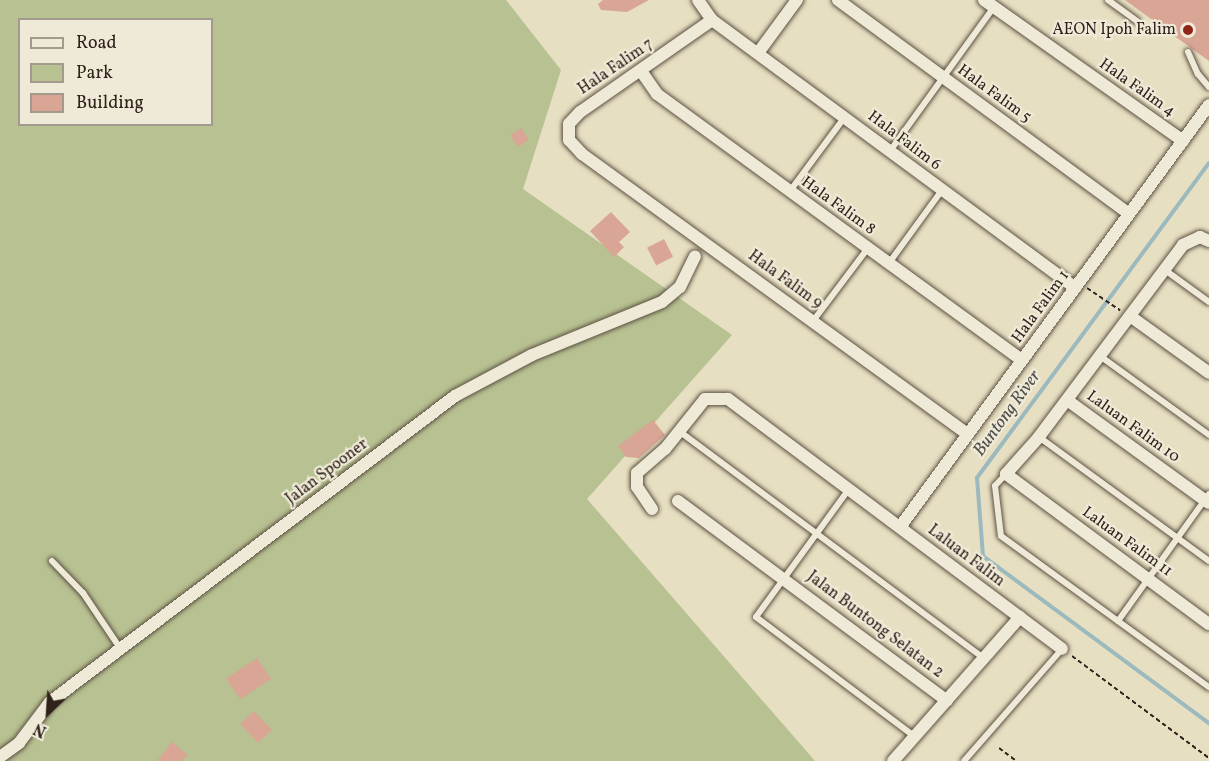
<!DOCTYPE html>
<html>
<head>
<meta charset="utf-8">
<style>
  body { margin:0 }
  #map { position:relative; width:1209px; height:761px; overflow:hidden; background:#e7dfc1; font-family:Vollkorn,serif }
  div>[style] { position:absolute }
  .green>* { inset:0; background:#b7c191 }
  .stream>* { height:4px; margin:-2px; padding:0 2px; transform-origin:2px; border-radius:2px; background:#9cbabe }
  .building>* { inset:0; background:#d9a594; transform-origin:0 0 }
  .path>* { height:2px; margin-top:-1px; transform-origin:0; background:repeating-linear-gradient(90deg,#2f221b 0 4.5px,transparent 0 7.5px) }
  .roads { filter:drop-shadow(0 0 2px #5d5144) drop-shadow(0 0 2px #5d5144) }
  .lane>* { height:6px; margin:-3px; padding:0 3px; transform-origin:3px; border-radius:3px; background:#efead7 }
  .street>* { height:12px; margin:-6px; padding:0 6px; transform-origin:6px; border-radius:6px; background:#efead7 }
  .dots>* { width:16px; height:16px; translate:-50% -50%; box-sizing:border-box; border:3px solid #efead7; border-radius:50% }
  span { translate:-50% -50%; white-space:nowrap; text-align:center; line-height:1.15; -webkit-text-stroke:4.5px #efead7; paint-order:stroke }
  .poi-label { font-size:16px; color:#2f221b }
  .right { translate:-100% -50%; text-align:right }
  .street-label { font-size:16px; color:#2f221b }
  .water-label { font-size:18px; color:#50504c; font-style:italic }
  .legend { position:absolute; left:18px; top:18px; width:195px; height:108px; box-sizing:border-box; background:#efead7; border:2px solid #a29a8c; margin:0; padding:8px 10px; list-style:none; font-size:18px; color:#2f221b }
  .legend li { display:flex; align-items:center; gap:12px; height:30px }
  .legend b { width:30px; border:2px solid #a29a8c }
  .north { position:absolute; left:18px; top:683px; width:60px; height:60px; -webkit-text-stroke:4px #efead7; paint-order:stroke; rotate:205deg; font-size:16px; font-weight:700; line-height:24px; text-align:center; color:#2f221b }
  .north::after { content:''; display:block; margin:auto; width:21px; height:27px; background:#2f221b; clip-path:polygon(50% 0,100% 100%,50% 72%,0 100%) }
</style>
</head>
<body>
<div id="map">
  <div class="green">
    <i style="clip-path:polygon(evenodd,0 0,506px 0,561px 70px,523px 189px,732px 335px,587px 499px,815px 761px,0 761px,0 0,20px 20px,212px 20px,212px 124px,20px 124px,20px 20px)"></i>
  </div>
  <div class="stream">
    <i style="left:1209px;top:163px;width:391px;rotate:126.4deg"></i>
    <i style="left:977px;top:478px;width:78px;rotate:85.6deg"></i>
    <i style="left:983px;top:556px;width:281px;rotate:36.5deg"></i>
  </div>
  <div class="building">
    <i style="clip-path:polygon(603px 0,649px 0,627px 12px,601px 10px,598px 4px)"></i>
    <i style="clip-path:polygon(1125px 0,1209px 0,1209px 61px,1191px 48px)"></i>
    <i style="left:521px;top:128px;width:14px;height:13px;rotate:56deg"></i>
    <i style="clip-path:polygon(611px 212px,630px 232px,619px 242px,624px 247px,614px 257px,590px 231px)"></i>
    <i style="left:664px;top:239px;width:20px;height:19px;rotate:63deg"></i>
    <i style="clip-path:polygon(653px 420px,665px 435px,639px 458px,626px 457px,618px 446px)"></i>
    <i style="left:257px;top:658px;width:25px;height:37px;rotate:56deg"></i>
    <i style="left:254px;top:711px;width:26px;height:19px;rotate:47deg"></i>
    <i style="clip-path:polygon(172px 742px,188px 755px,182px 761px,157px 761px)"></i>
  </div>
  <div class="path">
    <i style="left:1087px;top:288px;width:40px;rotate:34deg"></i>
    <i style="left:1072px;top:656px;width:171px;rotate:36.7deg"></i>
    <i style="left:999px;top:748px;width:21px;rotate:37deg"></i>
  </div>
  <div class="roads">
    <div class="lane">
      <i style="left:1108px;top:0;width:36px;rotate:36deg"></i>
      <i style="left:1188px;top:52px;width:24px;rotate:66deg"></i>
      <i style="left:1198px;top:74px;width:17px;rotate:50deg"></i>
      <i style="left:890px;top:151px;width:178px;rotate:-54.2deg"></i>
      <i style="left:790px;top:191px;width:91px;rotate:-53.5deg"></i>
      <i style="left:889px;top:263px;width:90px;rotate:-54deg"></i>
      <i style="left:1165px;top:270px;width:54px;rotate:36deg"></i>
      <i style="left:813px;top:321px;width:91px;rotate:-53deg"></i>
      <i style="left:1100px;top:356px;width:135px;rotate:35.9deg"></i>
      <i style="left:679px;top:431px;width:380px;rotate:36.7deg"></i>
      <i style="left:1039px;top:437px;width:210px;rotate:36.1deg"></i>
      <i style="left:1006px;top:474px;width:16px;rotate:133deg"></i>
      <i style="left:995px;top:486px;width:50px;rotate:83.2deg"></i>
      <i style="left:1001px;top:536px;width:257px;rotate:36deg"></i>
      <i style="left:849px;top:489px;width:158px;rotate:126deg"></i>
      <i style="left:756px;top:617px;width:199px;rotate:37deg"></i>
      <i style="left:52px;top:561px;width:45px;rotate:45.9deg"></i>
      <i style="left:83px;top:593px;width:66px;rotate:56.1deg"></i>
      <i style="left:1118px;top:621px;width:156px;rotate:-54.4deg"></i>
      <i style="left:964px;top:761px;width:149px;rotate:-48.8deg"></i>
    </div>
    <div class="street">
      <i style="left:698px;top:0;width:24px;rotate:55deg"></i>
      <i style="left:712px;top:20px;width:451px;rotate:36.4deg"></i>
      <i style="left:838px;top:0;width:361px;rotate:36.3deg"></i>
      <i style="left:984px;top:0;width:244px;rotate:35.3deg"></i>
      <i style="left:712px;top:20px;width:161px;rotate:145.1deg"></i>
      <i style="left:580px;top:112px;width:16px;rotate:133deg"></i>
      <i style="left:569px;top:124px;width:16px;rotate:90deg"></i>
      <i style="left:569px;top:140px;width:19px;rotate:47deg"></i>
      <i style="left:582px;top:154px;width:477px;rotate:36deg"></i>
      <i style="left:758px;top:53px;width:66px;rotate:-53.7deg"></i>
      <i style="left:641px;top:71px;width:28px;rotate:55deg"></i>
      <i style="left:657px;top:94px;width:452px;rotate:36.1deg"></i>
      <i style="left:1209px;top:241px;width:10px;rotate:-156deg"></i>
      <i style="left:1200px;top:237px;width:19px;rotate:155deg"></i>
      <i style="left:1183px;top:245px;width:240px;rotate:126.9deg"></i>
      <i style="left:1039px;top:437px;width:50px;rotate:131.7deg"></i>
      <i style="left:1006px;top:474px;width:252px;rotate:36.5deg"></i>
      <i style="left:1130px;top:316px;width:97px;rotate:35.8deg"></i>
      <i style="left:1067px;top:400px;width:175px;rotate:36deg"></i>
      <i style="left:678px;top:501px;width:335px;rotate:36.6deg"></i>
      <i style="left:652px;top:509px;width:27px;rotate:-124deg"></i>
      <i style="left:637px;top:487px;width:14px;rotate:-90deg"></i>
      <i style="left:637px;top:473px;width:37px;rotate:-41deg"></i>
      <i style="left:665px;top:449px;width:64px;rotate:-51.3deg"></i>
      <i style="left:705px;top:399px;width:23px"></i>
      <i style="left:728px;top:399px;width:417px;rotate:36.8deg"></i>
      <i style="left:900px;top:527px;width:523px;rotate:-53.79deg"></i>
      <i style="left:0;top:757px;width:24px;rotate:-36deg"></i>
      <i style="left:19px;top:743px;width:51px;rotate:-52.9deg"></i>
      <i style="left:50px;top:702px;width:508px;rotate:-37.07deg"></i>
      <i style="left:455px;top:396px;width:87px;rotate:-28deg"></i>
      <i style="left:532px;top:355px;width:140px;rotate:-22.2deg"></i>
      <i style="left:662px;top:302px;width:23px;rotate:-40deg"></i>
      <i style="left:680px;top:287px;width:34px;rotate:-64deg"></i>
      <i style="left:893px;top:761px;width:192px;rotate:-48.6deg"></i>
    </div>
  </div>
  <div class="dots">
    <i style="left:1188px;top:30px;background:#8f2418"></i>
  </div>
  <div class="poi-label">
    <span class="right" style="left:1176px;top:30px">AEON Ipoh Falim</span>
  </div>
  <div class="street-label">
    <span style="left:616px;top:67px;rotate:-34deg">Hala Falim 7</span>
    <span style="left:1137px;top:88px;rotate:35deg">Hala Falim 4</span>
    <span style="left:994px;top:94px;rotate:36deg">Hala Falim 5</span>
    <span style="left:904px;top:141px;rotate:37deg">Hala Falim 6</span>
    <span style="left:838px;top:206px;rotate:36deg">Hala Falim 8</span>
    <span style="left:785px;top:280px;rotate:36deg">Hala Falim 9</span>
    <span style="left:1041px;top:307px;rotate:-54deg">Hala Falim 1</span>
    <span style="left:1133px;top:427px;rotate:36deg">Laluan Falim 10</span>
    <span style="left:327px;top:472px;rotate:-37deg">Jalan Spooner</span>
    <span style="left:1127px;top:542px;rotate:36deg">Laluan Falim 11</span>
    <span style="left:966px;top:556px;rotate:37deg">Laluan Falim</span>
    <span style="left:875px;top:625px;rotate:37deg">Jalan Buntong Selatan 2</span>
  </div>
  <div class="water-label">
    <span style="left:1008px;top:414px;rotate:-54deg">Buntong River</span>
  </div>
  <ul class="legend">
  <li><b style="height:8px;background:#efead7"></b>Road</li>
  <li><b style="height:16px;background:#b7c191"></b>Park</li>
  <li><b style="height:16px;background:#d9a594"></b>Building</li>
  </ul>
  <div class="north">N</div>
</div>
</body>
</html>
